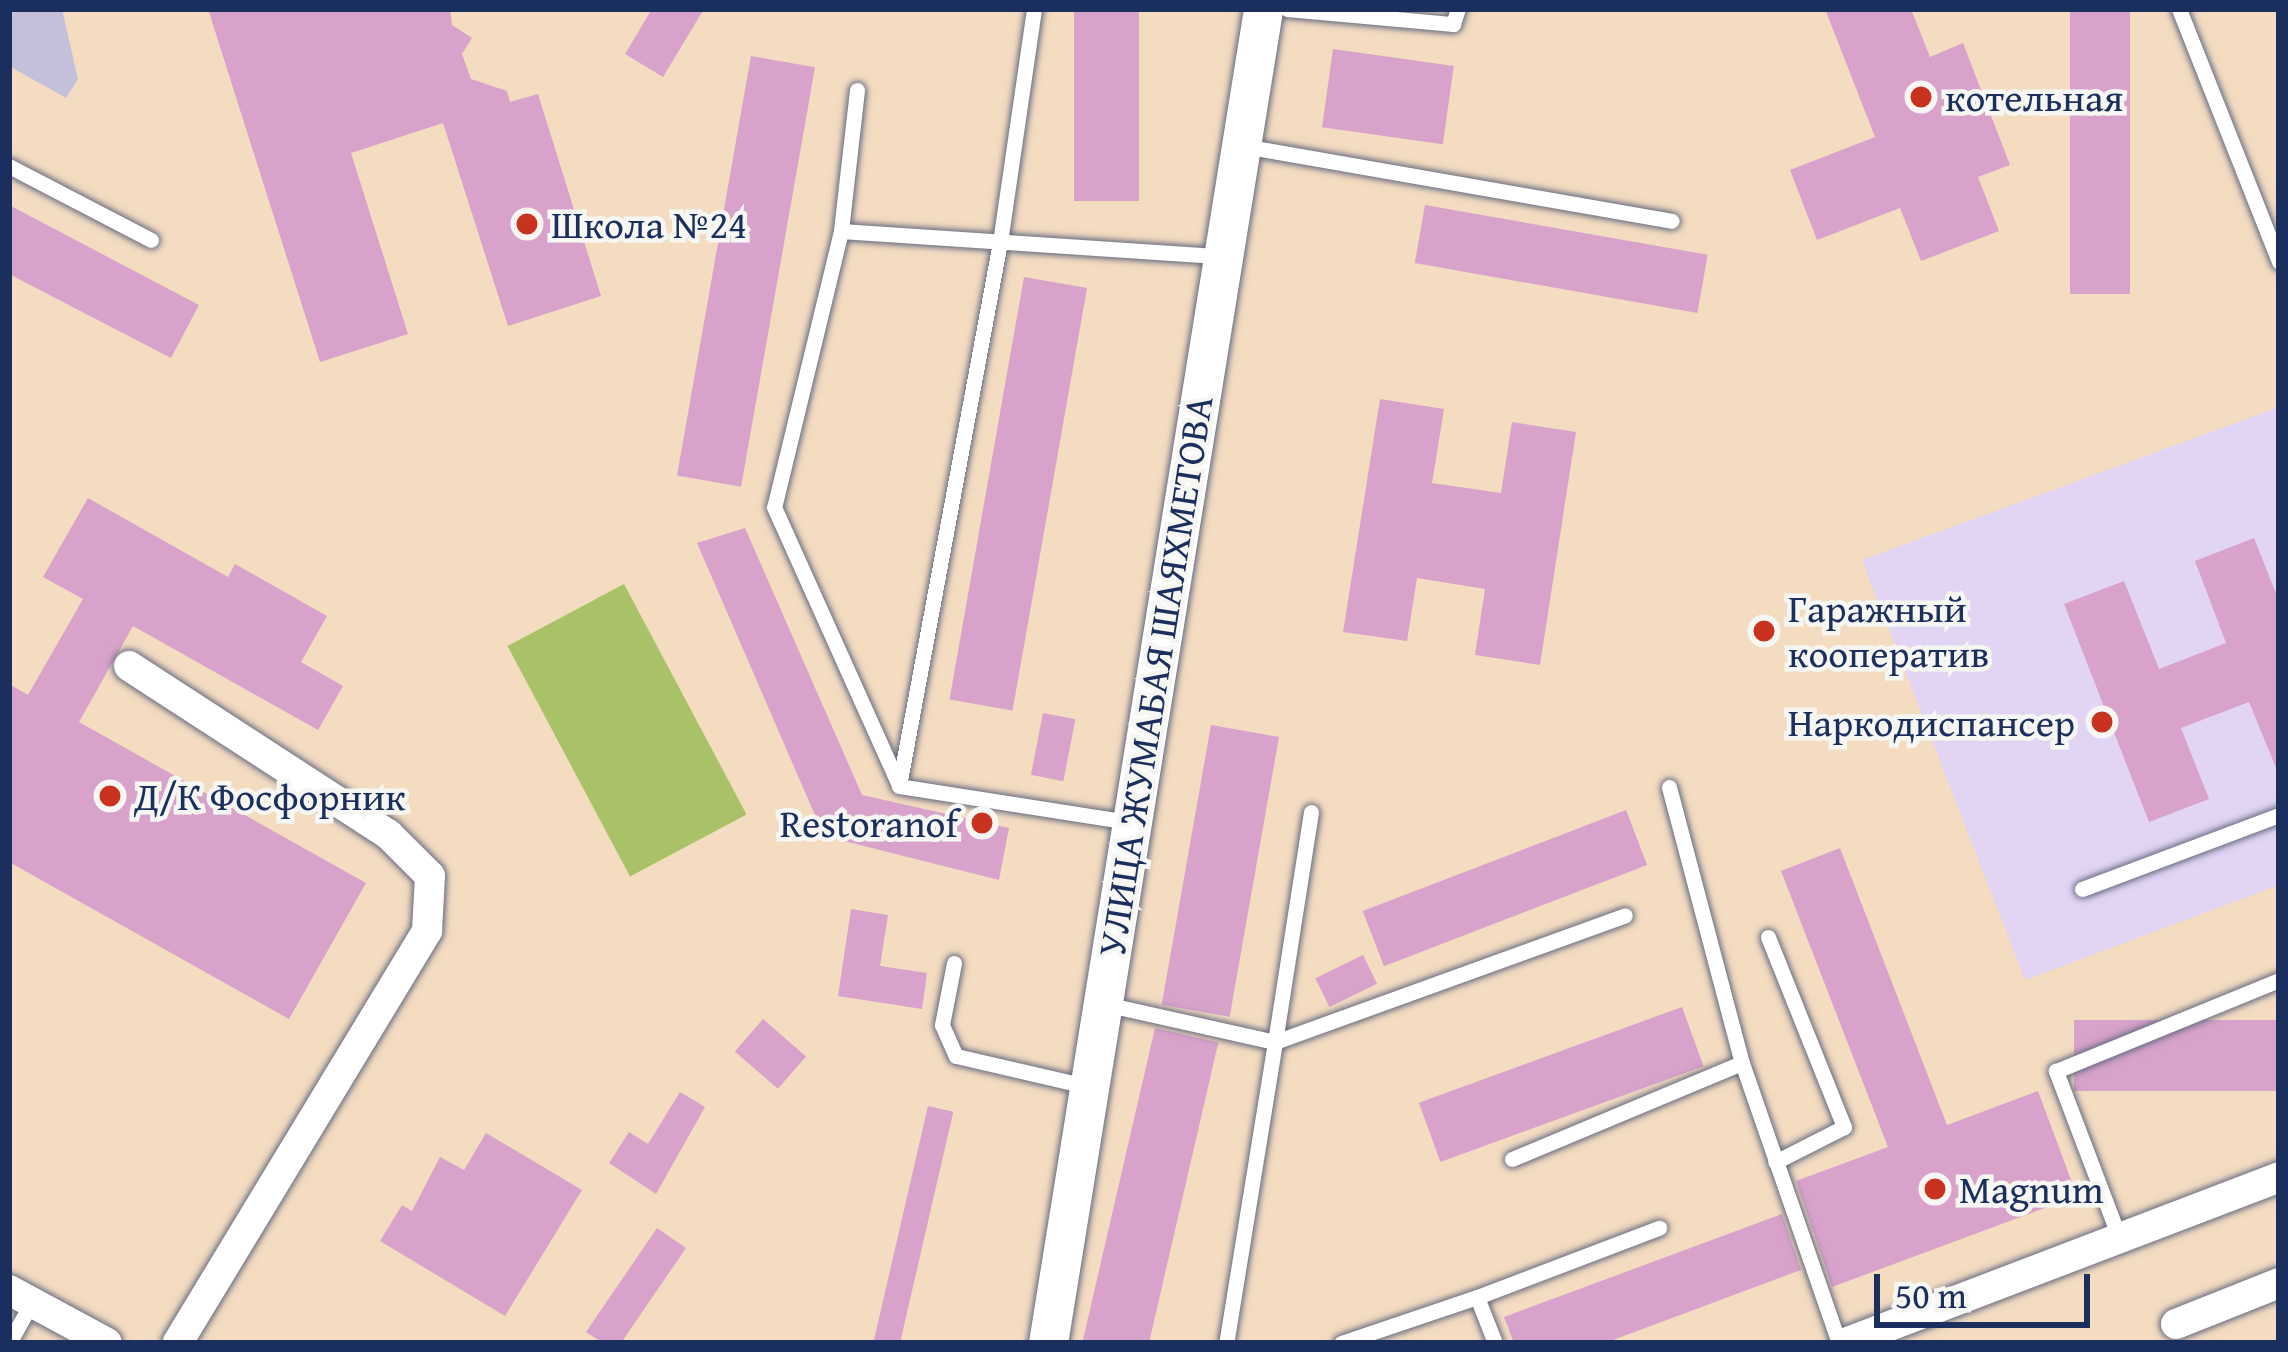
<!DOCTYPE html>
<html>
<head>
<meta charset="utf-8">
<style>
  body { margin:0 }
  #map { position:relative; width:2288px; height:1352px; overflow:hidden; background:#f4dcc1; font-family:"Gentium Book Plus",serif }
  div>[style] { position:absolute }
  .built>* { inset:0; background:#e2d4f3 }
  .industrial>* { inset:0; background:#c5c0da }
  .green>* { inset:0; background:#aac267; transform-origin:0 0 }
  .building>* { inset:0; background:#d8a2cb; transform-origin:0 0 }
  .roads { filter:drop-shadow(0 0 3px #676c81) drop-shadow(0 0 3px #676c81) }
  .service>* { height:15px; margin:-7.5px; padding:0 7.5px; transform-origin:7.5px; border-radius:7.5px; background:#fff }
  .minor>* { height:30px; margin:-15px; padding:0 15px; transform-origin:15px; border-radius:15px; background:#fff }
  .tertiary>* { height:39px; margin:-19.5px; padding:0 19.5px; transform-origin:19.5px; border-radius:19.5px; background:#fff }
  .dots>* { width:33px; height:33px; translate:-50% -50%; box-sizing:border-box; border:6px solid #f6f6f2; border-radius:50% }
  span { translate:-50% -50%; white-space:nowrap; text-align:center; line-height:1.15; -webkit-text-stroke:9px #f6f6f2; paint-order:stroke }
  .poi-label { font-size:39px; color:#1b2f5e }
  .left { translate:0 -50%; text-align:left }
  .right { translate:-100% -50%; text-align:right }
  .street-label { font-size:39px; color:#1b2f5e }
  .frame { position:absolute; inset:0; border:12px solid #1b2f5e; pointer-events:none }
  .scale { position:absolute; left:1874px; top:1274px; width:216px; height:54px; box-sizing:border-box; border:6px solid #1b2f5e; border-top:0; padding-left:15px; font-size:36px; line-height:42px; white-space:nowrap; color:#1b2f5e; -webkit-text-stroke:9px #f6f6f2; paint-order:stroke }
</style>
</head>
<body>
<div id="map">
  <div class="built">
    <i style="clip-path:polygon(2279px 407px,2279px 885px,2025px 980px,1862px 560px)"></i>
  </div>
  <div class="industrial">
    <i style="clip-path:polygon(9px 9px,62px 9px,78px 79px,66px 98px,9px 66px)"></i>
  </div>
  <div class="green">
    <i style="left:624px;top:584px;width:261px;height:132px;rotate:62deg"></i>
  </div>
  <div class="building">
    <i style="clip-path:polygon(208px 9px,450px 9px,452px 25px,472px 38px,462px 54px,471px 79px,507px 91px,510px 102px,538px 94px,601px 296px,508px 326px,443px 123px,351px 153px,408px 334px,320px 362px)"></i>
    <i style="clip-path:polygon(652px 9px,704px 9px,663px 77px,625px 54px)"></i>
    <i style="left:1074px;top:9px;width:65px;height:192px"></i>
    <i style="clip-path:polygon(1825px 9px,1911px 9px,1930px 57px,1963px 43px,2010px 165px,1978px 177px,1999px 231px,1921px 261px,1900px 208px,1817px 240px,1790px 170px,1875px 137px)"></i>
    <i style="left:2070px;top:9px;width:60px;height:285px"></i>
    <i style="left:1333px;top:49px;width:122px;height:79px;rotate:8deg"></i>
    <i style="left:751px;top:56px;width:65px;height:426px;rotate:10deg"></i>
    <i style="clip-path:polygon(9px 205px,199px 305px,171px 358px,9px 274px)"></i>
    <i style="left:1425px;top:205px;width:287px;height:59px;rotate:10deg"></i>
    <i style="left:1024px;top:277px;width:64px;height:429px;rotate:10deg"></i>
    <i style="clip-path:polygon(1380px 399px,1444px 409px,1432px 483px,1501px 493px,1512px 422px,1576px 432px,1540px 665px,1475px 655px,1485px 589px,1417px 578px,1407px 641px,1343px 632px)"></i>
    <i style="clip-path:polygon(88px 498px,228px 577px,235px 564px,327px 616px,301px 662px,343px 686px,318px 730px,133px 626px,79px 722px,366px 883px,289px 1019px,9px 862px,9px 684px,28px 695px,83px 599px,43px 577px)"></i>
    <i style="clip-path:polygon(745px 528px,862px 795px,1009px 828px,999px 880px,824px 836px,697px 543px)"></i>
    <i style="clip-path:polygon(2254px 538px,2279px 601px,2279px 775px,2249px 702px,2181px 728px,2209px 799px,2149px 822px,2064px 604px,2124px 581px,2159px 669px,2226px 643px,2195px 561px)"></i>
    <i style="left:1043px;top:713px;width:33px;height:63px;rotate:11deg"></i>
    <i style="left:1211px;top:725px;width:69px;height:284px;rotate:10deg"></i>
    <i style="left:1626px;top:810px;width:59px;height:282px;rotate:69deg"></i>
    <i style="clip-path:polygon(1840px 848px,1947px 1125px,2038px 1091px,2077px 1196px,1832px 1287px,1796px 1181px,1888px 1147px,1781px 871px)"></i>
    <i style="clip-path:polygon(851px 909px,888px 915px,880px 966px,927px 973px,922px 1009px,838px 996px)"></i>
    <i style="left:1363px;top:955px;width:32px;height:53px;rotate:64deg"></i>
    <i style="left:1682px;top:1007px;width:63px;height:280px;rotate:70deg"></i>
    <i style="left:763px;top:1019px;width:57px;height:43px;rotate:41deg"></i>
    <i style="left:2279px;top:1020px;width:71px;height:205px;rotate:90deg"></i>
    <i style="left:1155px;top:1028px;width:65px;height:321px;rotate:13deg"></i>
    <i style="clip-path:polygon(680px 1092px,705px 1107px,656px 1194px,609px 1163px,629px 1132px,648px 1144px)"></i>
    <i style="left:928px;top:1106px;width:26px;height:242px;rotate:13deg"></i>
    <i style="clip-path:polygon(486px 1133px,582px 1190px,505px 1316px,380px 1241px,402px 1205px,412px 1211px,440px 1157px,464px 1170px)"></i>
    <i style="clip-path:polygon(1782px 1214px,1801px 1270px,1605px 1343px,1514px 1343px,1504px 1317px)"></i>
    <i style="clip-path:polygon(657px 1228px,686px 1248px,621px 1343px,603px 1343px,586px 1332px)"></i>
  </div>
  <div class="roads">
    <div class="service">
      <i style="left:1034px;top:9px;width:235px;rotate:98.3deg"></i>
      <i style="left:1000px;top:242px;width:553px;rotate:100.52deg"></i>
      <i style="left:899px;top:786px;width:234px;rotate:8.9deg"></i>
      <i style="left:1287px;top:9px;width:167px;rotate:5.2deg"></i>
      <i style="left:1453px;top:24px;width:16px;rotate:-72deg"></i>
      <i style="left:2179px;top:9px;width:272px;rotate:68.4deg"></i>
      <i style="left:857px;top:90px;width:142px;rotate:96.5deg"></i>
      <i style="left:841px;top:231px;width:284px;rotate:103.6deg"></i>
      <i style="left:774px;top:507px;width:303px;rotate:65.8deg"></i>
      <i style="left:1243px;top:146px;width:435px;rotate:9.9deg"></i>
      <i style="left:9px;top:166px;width:160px;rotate:27.5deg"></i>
      <i style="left:841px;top:231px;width:380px;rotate:3.8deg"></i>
      <i style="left:1669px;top:787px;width:285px;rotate:75.2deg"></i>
      <i style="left:1311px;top:812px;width:233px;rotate:98.9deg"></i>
      <i style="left:1275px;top:1042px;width:372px;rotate:-19.9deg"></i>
      <i style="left:2082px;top:889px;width:210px;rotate:-20.6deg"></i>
      <i style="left:1768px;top:937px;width:205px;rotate:68.2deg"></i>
      <i style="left:1844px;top:1127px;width:77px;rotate:153.1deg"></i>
      <i style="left:954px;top:963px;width:63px;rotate:101deg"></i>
      <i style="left:942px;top:1025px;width:34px;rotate:66deg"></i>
      <i style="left:956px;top:1056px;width:133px;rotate:13deg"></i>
      <i style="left:1105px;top:1004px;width:174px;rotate:12.6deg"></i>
      <i style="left:1275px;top:1042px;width:305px;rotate:99.2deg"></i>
      <i style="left:1512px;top:1159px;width:249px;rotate:-22.7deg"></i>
      <i style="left:1742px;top:1063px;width:296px;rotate:70.9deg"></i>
      <i style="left:2119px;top:1237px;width:178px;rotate:-110.8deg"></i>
      <i style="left:2056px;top:1071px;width:241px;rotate:-22.2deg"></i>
      <i style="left:9px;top:1343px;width:47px;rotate:-60.7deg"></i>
      <i style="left:1341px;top:1343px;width:144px;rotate:-18.7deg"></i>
      <i style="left:1495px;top:1343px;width:49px;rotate:-111.4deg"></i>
      <i style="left:1477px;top:1297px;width:195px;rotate:-20.8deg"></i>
    </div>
    <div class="minor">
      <i style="left:129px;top:666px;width:309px;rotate:33deg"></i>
      <i style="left:388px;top:834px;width:59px;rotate:45deg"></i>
      <i style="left:430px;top:876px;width:55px;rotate:93.1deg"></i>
      <i style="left:427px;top:931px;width:482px;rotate:121.2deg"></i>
      <i style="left:9px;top:1290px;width:111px;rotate:28.4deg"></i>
      <i style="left:2176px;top:1324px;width:111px;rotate:-21.7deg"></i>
      <i style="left:1845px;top:1343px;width:465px;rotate:-20.9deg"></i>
    </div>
    <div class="tertiary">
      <i style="left:1048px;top:1343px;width:1351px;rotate:-80.84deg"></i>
    </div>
  </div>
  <div class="dots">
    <i style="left:1921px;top:97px;background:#c8321e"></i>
    <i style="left:527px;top:224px;background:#c8321e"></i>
    <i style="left:1764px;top:631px;background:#c8321e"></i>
    <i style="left:2102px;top:722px;background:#c8321e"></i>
    <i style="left:110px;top:796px;background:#c8321e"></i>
    <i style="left:982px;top:823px;background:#c8321e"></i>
    <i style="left:1935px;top:1189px;background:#c8321e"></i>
  </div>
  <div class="poi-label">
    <span class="left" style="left:1945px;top:97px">котельная</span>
    <span class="left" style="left:551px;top:224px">Школа №24</span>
    <span class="left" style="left:1788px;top:631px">Гаражный<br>кооператив</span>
    <span class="right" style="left:2075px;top:722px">Наркодиспансер</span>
    <span class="left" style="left:134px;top:796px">Д/К Фосфорник</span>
    <span class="right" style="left:958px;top:823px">Restoranof</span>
    <span class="left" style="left:1959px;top:1189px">Magnum</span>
  </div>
  <div class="street-label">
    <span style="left:1155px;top:676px;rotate:-81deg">УЛИЦА ЖУМАБАЯ ШАЯХМЕТОВА</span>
  </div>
  <div class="frame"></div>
  <div class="scale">50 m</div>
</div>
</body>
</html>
